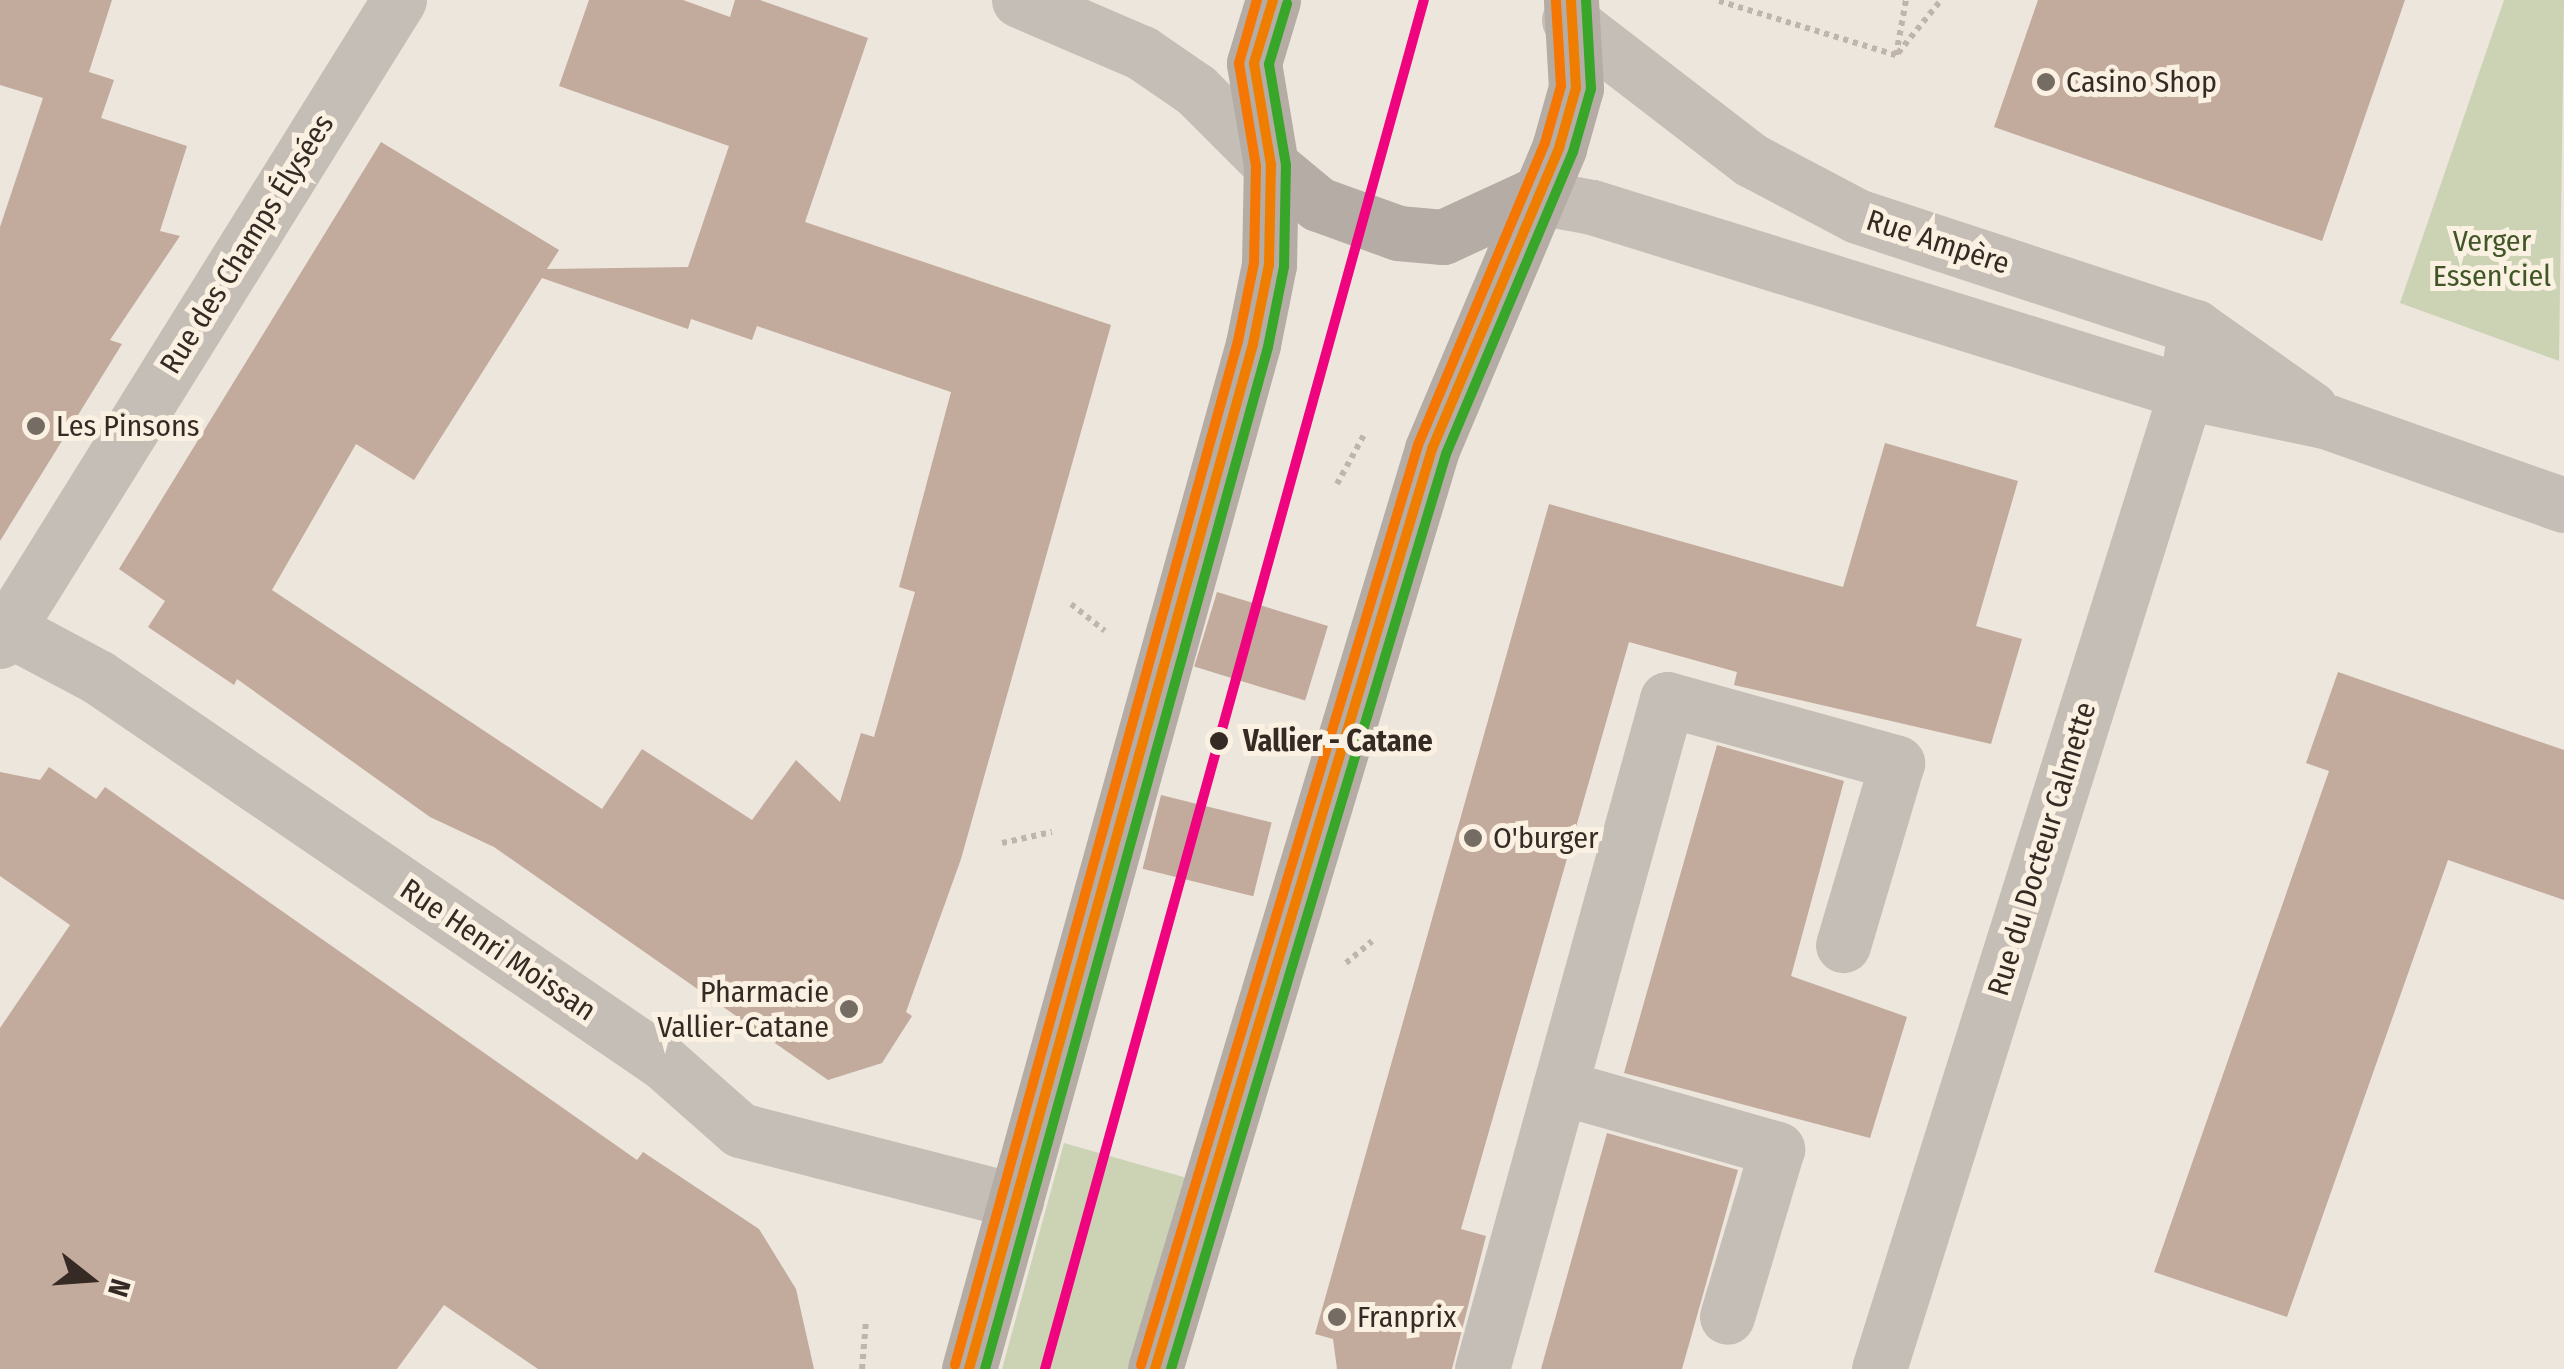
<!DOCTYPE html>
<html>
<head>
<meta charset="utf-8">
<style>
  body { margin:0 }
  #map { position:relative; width:2564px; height:1369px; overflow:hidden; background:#ede6dc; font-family:"Fira Sans Condensed",sans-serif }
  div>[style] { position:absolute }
  .green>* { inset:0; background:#ccd3b5 }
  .building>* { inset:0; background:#c2aa9c; transform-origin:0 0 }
  .path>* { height:6px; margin-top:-3px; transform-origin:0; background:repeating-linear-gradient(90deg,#beb6ae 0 5px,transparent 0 10px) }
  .minor>* { height:55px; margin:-27.5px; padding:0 27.5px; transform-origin:27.5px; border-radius:27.5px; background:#c5beb6 }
  .major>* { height:55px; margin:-27.5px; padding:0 27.5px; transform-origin:27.5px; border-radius:27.5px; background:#b4aca5 }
  .bus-1>* { height:10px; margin:-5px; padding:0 5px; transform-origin:5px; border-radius:5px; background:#ee7d00 }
  .bus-2>* { height:10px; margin:-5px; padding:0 5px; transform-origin:5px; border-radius:5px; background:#38a628 }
  .bus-3>* { height:10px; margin:-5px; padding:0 5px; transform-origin:5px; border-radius:5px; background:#f57602 }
  .tram-1>* { height:10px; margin:-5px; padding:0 5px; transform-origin:5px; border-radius:5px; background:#ee047f }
  .dots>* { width:28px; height:28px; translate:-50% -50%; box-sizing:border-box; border:5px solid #fbf1e2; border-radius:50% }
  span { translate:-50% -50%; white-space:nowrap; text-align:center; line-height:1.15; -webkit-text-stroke:10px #fbf1e2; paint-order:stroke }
  .poi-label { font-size:30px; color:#352b24 }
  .left { translate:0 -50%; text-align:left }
  .right { translate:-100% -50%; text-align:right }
  .park-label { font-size:30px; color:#415626 }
  .street-label { font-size:30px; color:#352b24 }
  .stop-label { font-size:30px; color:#352b24; font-weight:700 }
  .north { position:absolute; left:40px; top:1229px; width:100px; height:100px; -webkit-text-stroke:8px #fbf1e2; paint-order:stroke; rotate:107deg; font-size:28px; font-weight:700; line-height:40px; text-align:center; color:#352b24 }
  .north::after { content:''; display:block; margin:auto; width:35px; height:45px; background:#352b24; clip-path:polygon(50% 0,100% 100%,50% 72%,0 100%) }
</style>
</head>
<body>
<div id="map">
  <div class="green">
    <i style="clip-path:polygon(2504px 0,2564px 0,2559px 361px,2400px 303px)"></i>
    <i style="clip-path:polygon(1064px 1143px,1187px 1178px,1131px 1369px,1002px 1369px)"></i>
  </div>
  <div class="building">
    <i style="clip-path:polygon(0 0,112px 0,89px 72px,114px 80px,101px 118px,187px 146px,160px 231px,180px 236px,110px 340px,122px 344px,0 541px,0 227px,43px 98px,0 85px)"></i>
    <i style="clip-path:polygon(evenodd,589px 0,683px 0,730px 17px,735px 0,760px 0,868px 38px,805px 222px,1111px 325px,961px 859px,906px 1012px,912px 1016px,882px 1063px,828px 1080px,494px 847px,430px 817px,237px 679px,234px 685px,148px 627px,165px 601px,119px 569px,381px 142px,559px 250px,547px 269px,688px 267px,729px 146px,559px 86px,589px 0,542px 278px,688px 329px,691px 319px,752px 340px,757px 326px,951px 392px,899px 587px,915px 592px,874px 737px,861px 733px,840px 802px,796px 760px,752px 820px,642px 749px,602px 809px,272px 590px,356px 444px,414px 480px,542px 278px)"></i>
    <i style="clip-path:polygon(2038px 0,2405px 0,2322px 241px,1994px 127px)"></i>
    <i style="clip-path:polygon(1885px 443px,2018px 481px,1976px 626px,2022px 639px,1991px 744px,1734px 685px,1737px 672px,1629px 642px,1461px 1229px,1486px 1236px,1452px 1369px,1337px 1369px,1333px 1339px,1315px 1334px,1549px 504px,1843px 587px)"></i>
    <i style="left:1217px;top:592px;width:116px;height:78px;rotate:17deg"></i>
    <i style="clip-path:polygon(2338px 672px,2564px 750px,2564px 900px,2448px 860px,2287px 1317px,2154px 1272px,2329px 771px,2306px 763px)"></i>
    <i style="clip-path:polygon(1717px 745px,1844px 781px,1791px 976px,1907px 1017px,1870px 1138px,1624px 1073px)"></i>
    <i style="clip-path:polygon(49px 767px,96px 799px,105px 787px,637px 1160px,643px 1152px,759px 1229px,796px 1289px,814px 1369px,538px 1369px,444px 1305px,397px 1369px,0 1369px,0 1028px,70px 925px,0 876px,0 772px,40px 780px)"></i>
    <i style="left:1161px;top:795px;width:114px;height:76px;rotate:14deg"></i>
    <i style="clip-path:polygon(1607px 1133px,1738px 1170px,1682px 1369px,1541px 1369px)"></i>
  </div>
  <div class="path">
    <i style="left:1719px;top:1px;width:185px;rotate:17deg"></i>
    <i style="left:1896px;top:55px;width:56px;rotate:-79.7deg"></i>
    <i style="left:1898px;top:53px;width:68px;rotate:-50.9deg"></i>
    <i style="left:1337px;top:484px;width:58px;rotate:-61.2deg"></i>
    <i style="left:1071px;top:604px;width:43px;rotate:38.5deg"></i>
    <i style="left:1002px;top:843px;width:51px;rotate:-12.4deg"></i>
    <i style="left:1346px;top:963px;width:34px;rotate:-40deg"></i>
    <i style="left:862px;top:1369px;width:49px;rotate:-85.3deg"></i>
  </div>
  <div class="minor">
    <i style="left:1019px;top:0;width:134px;rotate:23.3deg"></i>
    <i style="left:1142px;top:53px;width:65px;rotate:34.4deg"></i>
    <i style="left:1196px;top:90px;width:106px;rotate:45deg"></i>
    <i style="left:1569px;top:20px;width:230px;rotate:37.6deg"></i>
    <i style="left:1751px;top:160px;width:120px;rotate:27.8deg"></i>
    <i style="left:1857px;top:216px;width:356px;rotate:18.2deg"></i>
    <i style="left:2195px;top:327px;width:141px;rotate:35.2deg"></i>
    <i style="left:1532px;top:196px;width:61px;rotate:10.4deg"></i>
    <i style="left:1592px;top:207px;width:622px;rotate:17.3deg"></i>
    <i style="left:2186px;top:392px;width:145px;rotate:11.9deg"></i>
    <i style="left:2328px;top:422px;width:250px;rotate:19.4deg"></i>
    <i style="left:8px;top:629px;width:102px;rotate:28.1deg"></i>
    <i style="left:98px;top:677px;width:685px;rotate:34.29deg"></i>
    <i style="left:664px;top:1063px;width:101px;rotate:41.4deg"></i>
    <i style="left:740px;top:1130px;width:285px;rotate:14.4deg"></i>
    <i style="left:0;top:641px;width:755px;rotate:-58.1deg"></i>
    <i style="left:1560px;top:1087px;width:226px;rotate:15.9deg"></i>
    <i style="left:1777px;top:1149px;width:175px;rotate:106.6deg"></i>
    <i style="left:1482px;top:1369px;width:695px;rotate:-74.56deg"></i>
    <i style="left:1667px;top:699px;width:239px;rotate:15.5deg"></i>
    <i style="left:1897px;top:763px;width:190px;rotate:106.5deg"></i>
    <i style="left:1879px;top:1369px;width:1024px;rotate:-72.56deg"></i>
    <i style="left:2186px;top:392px;width:66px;rotate:-82.1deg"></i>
  </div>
  <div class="major">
    <i style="left:1271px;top:165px;width:61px;rotate:39.7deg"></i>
    <i style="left:1318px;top:204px;width:85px;rotate:19.9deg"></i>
    <i style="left:1398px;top:233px;width:45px;rotate:5.1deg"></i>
    <i style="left:1443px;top:237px;width:98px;rotate:-24.7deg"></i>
    <i style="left:969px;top:1369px;width:1064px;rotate:-74.51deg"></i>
    <i style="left:1253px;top:344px;width:81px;rotate:-78.6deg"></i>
    <i style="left:1269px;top:265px;width:100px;rotate:-88.9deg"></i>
    <i style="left:1271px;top:165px;width:103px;rotate:-99.5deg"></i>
    <i style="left:1254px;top:63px;width:66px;rotate:-73.2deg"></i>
    <i style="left:1155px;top:1369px;width:961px;rotate:-73.24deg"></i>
    <i style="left:1432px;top:449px;width:327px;rotate:-67.1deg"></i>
    <i style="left:1559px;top:148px;width:62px;rotate:-74.2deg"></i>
    <i style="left:1576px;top:88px;width:88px;rotate:-93.3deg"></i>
  </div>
  <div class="bus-1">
    <i style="left:969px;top:1369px;width:1064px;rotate:-74.51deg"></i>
    <i style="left:1253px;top:344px;width:81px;rotate:-78.6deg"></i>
    <i style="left:1269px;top:265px;width:100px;rotate:-88.9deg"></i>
    <i style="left:1271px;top:165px;width:103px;rotate:-99.5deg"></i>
    <i style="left:1254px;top:63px;width:66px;rotate:-73.2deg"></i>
    <i style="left:1155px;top:1369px;width:961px;rotate:-73.24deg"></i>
    <i style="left:1432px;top:449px;width:327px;rotate:-67.1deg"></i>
    <i style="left:1559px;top:148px;width:62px;rotate:-74.2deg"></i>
    <i style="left:1576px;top:88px;width:88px;rotate:-93.3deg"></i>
  </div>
  <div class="bus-2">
    <i style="left:985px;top:1369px;width:1060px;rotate:-74.52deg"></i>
    <i style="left:1268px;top:347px;width:82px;rotate:-78.7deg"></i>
    <i style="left:1284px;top:267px;width:102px;rotate:-88.9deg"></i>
    <i style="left:1286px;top:165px;width:102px;rotate:-99.6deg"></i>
    <i style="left:1269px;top:64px;width:63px;rotate:-73.3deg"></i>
    <i style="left:1171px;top:1369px;width:955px;rotate:-73.27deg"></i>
    <i style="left:1446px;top:454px;width:328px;rotate:-67.2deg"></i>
    <i style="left:1573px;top:152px;width:66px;rotate:-74.1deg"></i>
    <i style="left:1591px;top:89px;width:89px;rotate:-93.2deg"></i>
  </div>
  <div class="bus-3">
    <i style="left:955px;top:1365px;width:1062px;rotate:-74.55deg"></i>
    <i style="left:1238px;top:341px;width:80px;rotate:-78.4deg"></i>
    <i style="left:1254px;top:263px;width:97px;rotate:-88.8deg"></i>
    <i style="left:1256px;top:166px;width:104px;rotate:-99.4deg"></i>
    <i style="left:1239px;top:63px;width:66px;rotate:-74.1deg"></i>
    <i style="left:1141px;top:1365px;width:961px;rotate:-73.24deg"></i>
    <i style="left:1418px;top:445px;width:328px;rotate:-67.2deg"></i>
    <i style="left:1545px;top:143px;width:59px;rotate:-74.3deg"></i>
    <i style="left:1561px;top:86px;width:85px;rotate:-93.4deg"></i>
  </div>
  <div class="tram-1">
    <i style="left:1045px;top:1369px;width:1420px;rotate:-74.53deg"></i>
  </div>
  <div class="dots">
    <i style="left:2046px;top:82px;background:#756c64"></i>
    <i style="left:36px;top:426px;background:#756c64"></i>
    <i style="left:1219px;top:741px;background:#352b24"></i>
    <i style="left:1473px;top:838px;background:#756c64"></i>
    <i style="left:849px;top:1009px;background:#756c64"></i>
    <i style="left:1337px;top:1317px;background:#756c64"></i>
  </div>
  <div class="poi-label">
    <span class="left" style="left:2066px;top:82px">Casino Shop</span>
    <span class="left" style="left:56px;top:426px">Les Pinsons</span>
    <span class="left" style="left:1493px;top:838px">O'burger</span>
    <span class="right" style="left:829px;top:1009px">Pharmacie<br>Vallier-Catane</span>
    <span class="left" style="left:1357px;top:1317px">Franprix</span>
  </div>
  <div class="park-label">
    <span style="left:2492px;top:258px">Verger<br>Essen'ciel</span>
  </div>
  <div class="street-label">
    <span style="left:1938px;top:242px;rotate:18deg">Rue Ampère</span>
    <span style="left:247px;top:244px;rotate:-58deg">Rue des Champs Élysées</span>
    <span style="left:2042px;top:849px;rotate:-73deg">Rue du Docteur Calmette</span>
    <span style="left:498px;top:950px;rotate:34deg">Rue Henri Moissan</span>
  </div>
  <div class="stop-label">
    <span class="left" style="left:1243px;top:741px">Vallier - Catane</span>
  </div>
  <div class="north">N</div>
</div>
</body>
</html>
